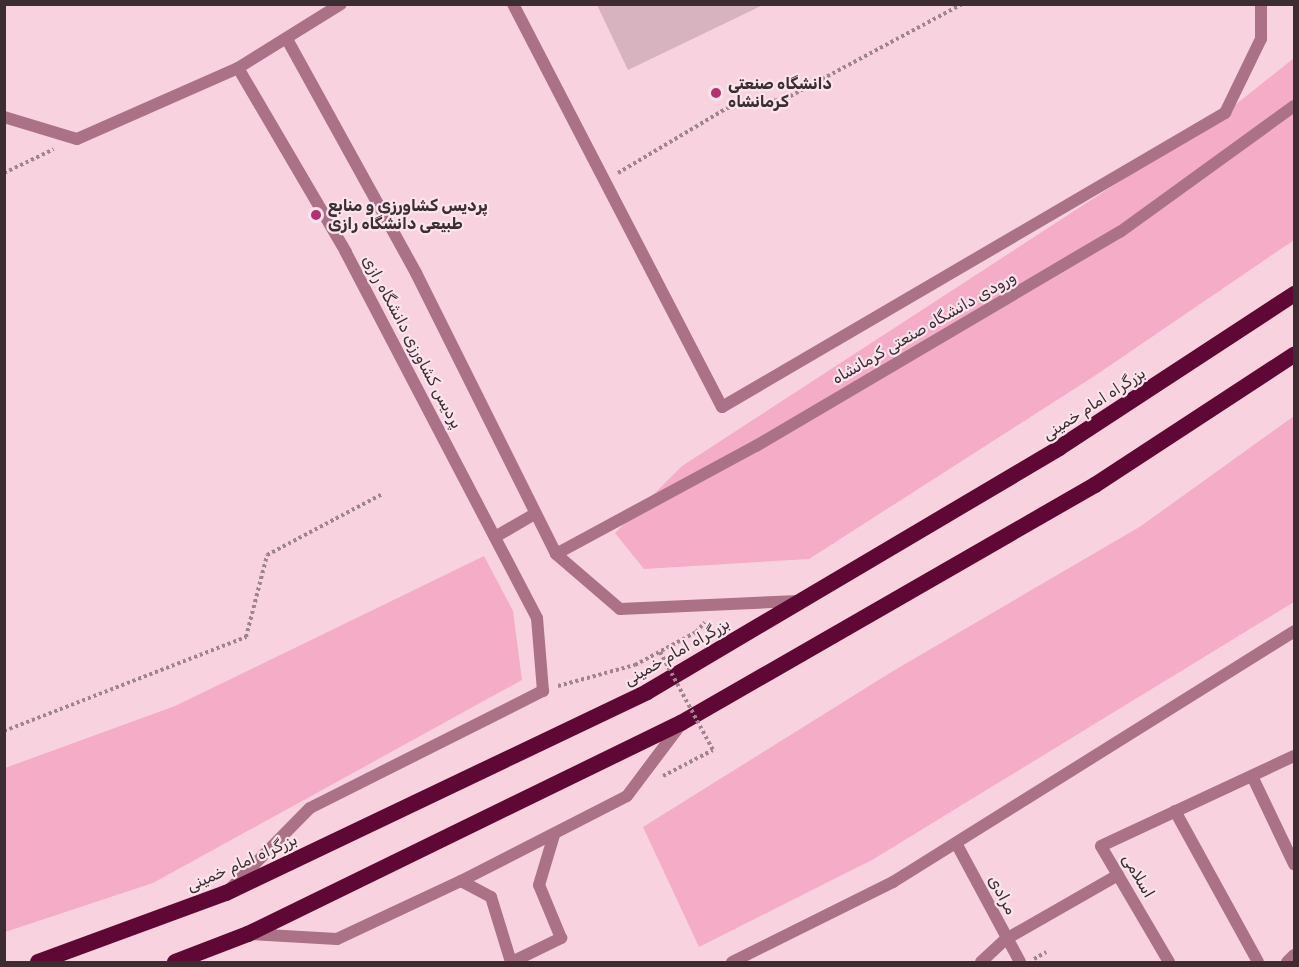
<!DOCTYPE html>
<html>
<head>
<meta charset="utf-8">
<style>
  body { margin:0 }
  #map { position:relative; width:1299px; height:967px; overflow:hidden; background:#f8d3df; font-family:Rubik,"Noto Naskh Arabic",sans-serif }
  div>[style] { position:absolute }
  .green>* { inset:0; background:#f5acc7 }
  .building>* { inset:0; background:#d6b3bf }
  .path>* { height:4px; margin-top:-2px; transform-origin:0; background:repeating-linear-gradient(90deg,#9e848c 0 3px,transparent 0 6px) }
  .service>* { height:12px; margin:-6px; padding:0 6px; transform-origin:6px; border-radius:6px; background:#ab7287 }
  .minor>* { height:12px; margin:-6px; padding:0 6px; transform-origin:6px; border-radius:6px; background:#ab7287 }
  .tertiary>* { height:12px; margin:-6px; padding:0 6px; transform-origin:6px; border-radius:6px; background:#ab7287 }
  .trunk>* { height:16px; margin:-8px; padding:0 8px; transform-origin:8px; border-radius:8px; background:#5f0836 }
  .path-bridge>* { height:4px; margin-top:-2px; transform-origin:0; background:repeating-linear-gradient(90deg,#9e848c 0 3px,transparent 0 6px) }
  .dots>* { width:16px; height:16px; translate:-50% -50%; box-sizing:border-box; border:3px solid #fbe4ec; border-radius:50% }
  span { translate:-50% -50%; white-space:nowrap; text-align:center; line-height:1.15; -webkit-text-stroke:4.5px #fbe4ec; paint-order:stroke }
  .poi-label { font-size:16px; color:#3b2d32; font-weight:700 }
  .left { translate:0 -50%; text-align:left }
  .street-label { font-size:16px; color:#3b2d32 }
  .frame { position:absolute; inset:0; border:6px solid #3b2d32; pointer-events:none }
</style>
</head>
<body>
<div id="map">
  <div class="green">
    <i style="clip-path:polygon(1294px 58px,1294px 240px,1096px 375px,809px 559px,644px 569px,615px 533px,682px 466px,1225px 113px)"></i>
    <i style="clip-path:polygon(1294px 416px,1294px 602px,872px 860px,699px 947px,643px 827px,893px 671px,1141px 526px)"></i>
    <i style="clip-path:polygon(484px 556px,513px 611px,522px 680px,153px 883px,5px 932px,5px 768px,175px 706px)"></i>
  </div>
  <div class="building">
    <i style="clip-path:polygon(597px 5px,763px 5px,628px 70px)"></i>
  </div>
  <div class="path">
    <i style="left:4px;top:173px;width:55px;rotate:-25.6deg"></i>
    <i style="left:618px;top:173px;width:127px;rotate:-30.8deg"></i>
    <i style="left:727px;top:108px;width:59px;rotate:-8.8deg"></i>
    <i style="left:785px;top:99px;width:201px;rotate:-28.2deg"></i>
    <i style="left:558px;top:686px;width:80px;rotate:-15.3deg"></i>
    <i style="left:635px;top:665px;width:69px;rotate:-28.4deg"></i>
    <i style="left:696px;top:632px;width:13px;rotate:-48deg"></i>
    <i style="left:4px;top:731px;width:260px;rotate:-21.2deg"></i>
    <i style="left:246px;top:637px;width:85px;rotate:-75.6deg"></i>
    <i style="left:267px;top:555px;width:130px;rotate:-27.9deg"></i>
    <i style="left:663px;top:776px;width:56px;rotate:-27.5deg"></i>
    <i style="left:1034px;top:959px;width:14px;rotate:-30deg"></i>
  </div>
  <div class="service">
    <i style="left:513px;top:4px;width:454px;rotate:62.6deg"></i>
    <i style="left:556px;top:554px;width:227px;rotate:-28.4deg"></i>
    <i style="left:756px;top:446px;width:422px;rotate:-30.5deg"></i>
    <i style="left:1120px;top:232px;width:215px;rotate:-35.9deg"></i>
    <i style="left:461px;top:881px;width:34px;rotate:28deg"></i>
    <i style="left:491px;top:897px;width:68px;rotate:72.9deg"></i>
    <i style="left:512px;top:962px;width:55px;rotate:-26.1deg"></i>
    <i style="left:561px;top:938px;width:57px;rotate:-112.5deg"></i>
    <i style="left:539px;top:885px;width:52px;rotate:-73.3deg"></i>
  </div>
  <div class="minor">
    <i style="left:288px;top:41px;width:265px;rotate:61.1deg"></i>
    <i style="left:416px;top:273px;width:314px;rotate:63.5deg"></i>
    <i style="left:556px;top:554px;width:84px;rotate:40.7deg"></i>
    <i style="left:620px;top:609px;width:179px;rotate:-2.6deg"></i>
    <i style="left:4px;top:117px;width:76px;rotate:16.8deg"></i>
    <i style="left:77px;top:139px;width:176px;rotate:-23.8deg"></i>
    <i style="left:722px;top:407px;width:583px;rotate:-30.31deg"></i>
    <i style="left:1225px;top:113px;width:82px;rotate:-64.1deg"></i>
    <i style="left:1261px;top:39px;width:35px;rotate:-90deg"></i>
    <i style="left:495px;top:537px;width:44px;rotate:-30.1deg"></i>
    <i style="left:1252px;top:776px;width:98px;rotate:64.5deg"></i>
    <i style="left:1175px;top:811px;width:172px;rotate:61.2deg"></i>
    <i style="left:956px;top:843px;width:135px;rotate:61.7deg"></i>
    <i style="left:231px;top:888px;width:112px;rotate:-45.4deg"></i>
    <i style="left:310px;top:808px;width:261px;rotate:-26.7deg"></i>
    <i style="left:543px;top:691px;width:73px;rotate:-94.7deg"></i>
    <i style="left:537px;top:618px;width:413px;rotate:-117.6deg"></i>
    <i style="left:346px;top:252px;width:213px;rotate:-120.4deg"></i>
    <i style="left:238px;top:68px;width:121px;rotate:-31.9deg"></i>
    <i style="left:732px;top:962px;width:180px;rotate:-26.4deg"></i>
    <i style="left:893px;top:882px;width:473px;rotate:-32deg"></i>
    <i style="left:981px;top:962px;width:34px;rotate:-43deg"></i>
    <i style="left:1006px;top:939px;width:129px;rotate:-29.7deg"></i>
    <i style="left:1169px;top:962px;width:134px;rotate:-120.4deg"></i>
    <i style="left:1101px;top:846px;width:213px;rotate:-25deg"></i>
  </div>
  <div class="tertiary">
    <i style="left:249px;top:934px;width:88px;rotate:3.3deg"></i>
    <i style="left:337px;top:939px;width:137px;rotate:-25.1deg"></i>
    <i style="left:461px;top:881px;width:186px;rotate:-27.1deg"></i>
    <i style="left:627px;top:796px;width:90px;rotate:-53.1deg"></i>
    <i style="left:1287px;top:962px;width:10px;rotate:-45deg"></i>
  </div>
  <div class="trunk">
    <i style="left:38px;top:962px;width:200px;rotate:-20.2deg"></i>
    <i style="left:226px;top:893px;width:467px;rotate:-25.5deg"></i>
    <i style="left:647px;top:692px;width:479px;rotate:-30.6deg"></i>
    <i style="left:1059px;top:448px;width:281px;rotate:-33.2deg"></i>
    <i style="left:175px;top:962px;width:78px;rotate:-21deg"></i>
    <i style="left:248px;top:934px;width:482px;rotate:-26deg"></i>
    <i style="left:681px;top:723px;width:478px;rotate:-29.9deg"></i>
    <i style="left:1095px;top:485px;width:238px;rotate:-33.2deg"></i>
  </div>
  <div class="path-bridge">
    <i style="left:660px;top:652px;width:111px;rotate:61.6deg"></i>
  </div>
  <div class="dots">
    <i style="left:716px;top:93px;background:#b62f71"></i>
    <i style="left:316px;top:215px;background:#b62f71"></i>
  </div>
  <div class="poi-label">
    <span class="left" style="left:728px;top:93px">دانشگاه صنعتی<br>کرمانشاه</span>
    <span class="left" style="left:328px;top:215px">پردیس کشاورزی و منابع<br>طبیعی دانشگاه رازی</span>
  </div>
  <div class="street-label">
    <span style="left:924px;top:328px;rotate:-30deg">ورودی دانشگاه صنعتی کرمانشاه</span>
    <span style="left:412px;top:342px;rotate:62deg">پردیس کشاورزی دانشگاه رازی</span>
    <span style="left:1094px;top:404px;rotate:-33deg">بزرگراه امام خمینی</span>
    <span style="left:677px;top:652px;rotate:-30deg">بزرگراه امام خمینی</span>
    <span style="left:242px;top:863px;rotate:-24deg">بزرگراه امام خمینی</span>
    <span style="left:1138px;top:876px;rotate:60deg">اسلامی</span>
    <span style="left:1002px;top:895px;rotate:62deg">مرادی</span>
  </div>
  <div class="frame"></div>
</div>
</body>
</html>
